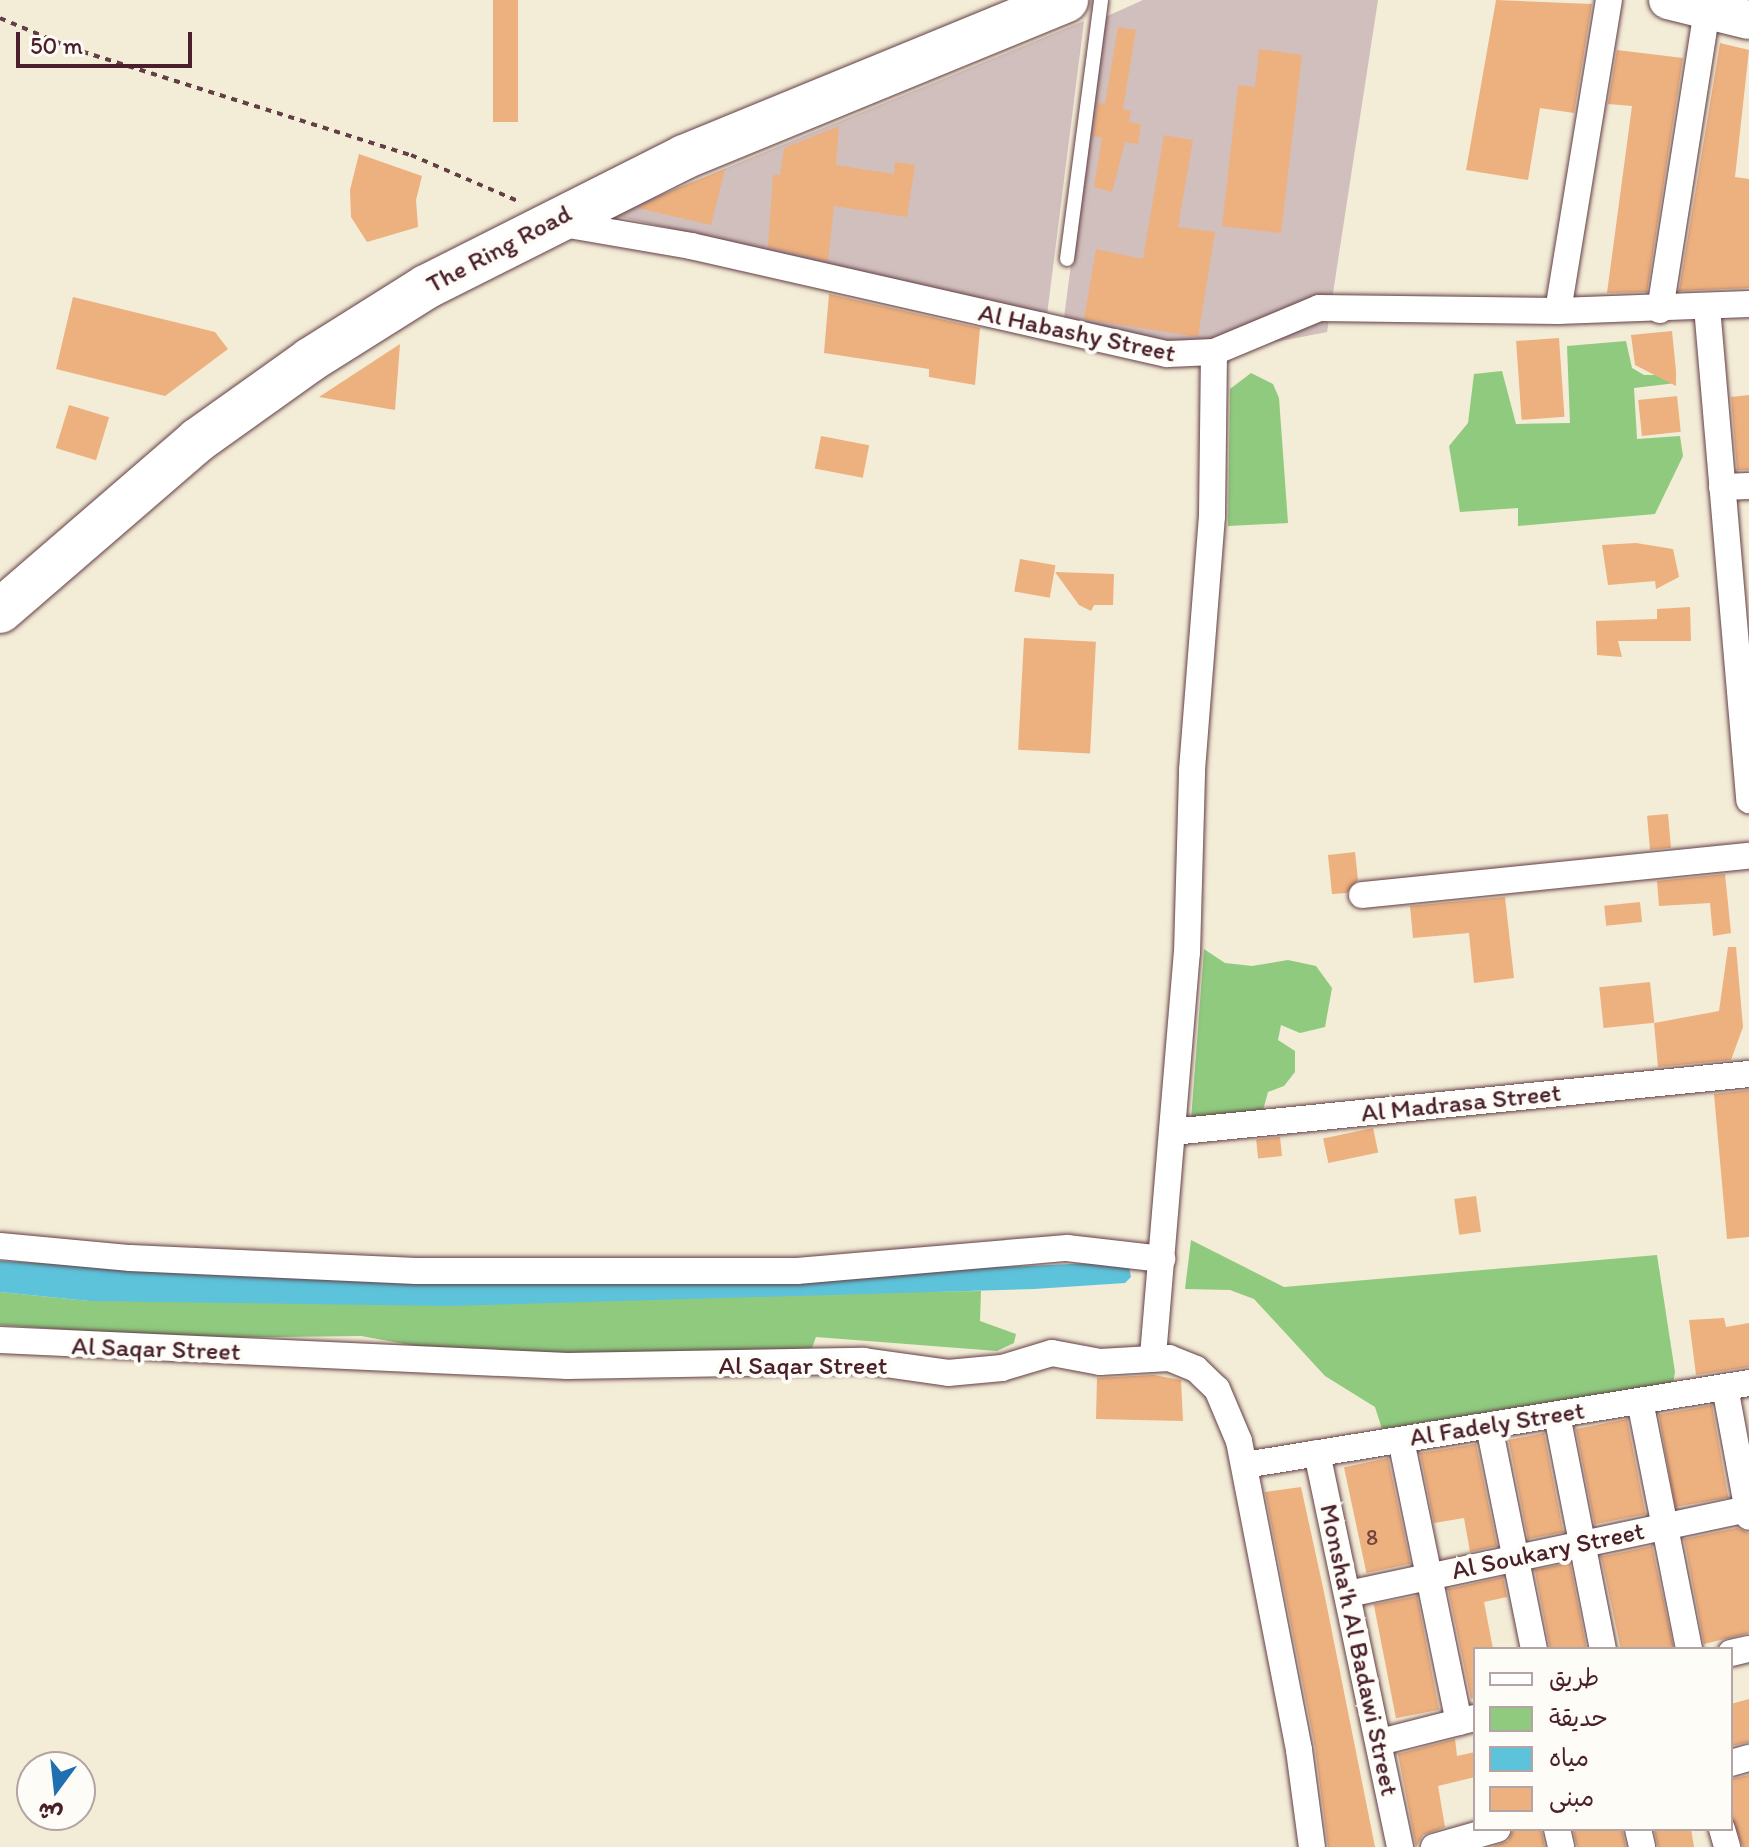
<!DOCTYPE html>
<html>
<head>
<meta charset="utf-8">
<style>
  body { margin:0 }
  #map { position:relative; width:1749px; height:1847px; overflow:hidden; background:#f3ecd6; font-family:Itim,"Playpen Sans Arabic",sans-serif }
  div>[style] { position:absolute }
  .industrial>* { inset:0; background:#d1bfbd }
  .green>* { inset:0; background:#8fca7f }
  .water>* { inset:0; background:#5dc3da }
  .building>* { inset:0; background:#edb07f; transform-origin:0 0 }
  .path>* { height:4px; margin-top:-2px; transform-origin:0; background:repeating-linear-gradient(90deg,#633e45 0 6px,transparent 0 12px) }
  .roads { filter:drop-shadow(0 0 2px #633e45) drop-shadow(0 0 2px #633e45) }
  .service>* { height:14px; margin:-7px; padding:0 7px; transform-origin:7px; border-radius:7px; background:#fff }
  .minor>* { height:26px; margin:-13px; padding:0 13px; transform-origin:13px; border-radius:13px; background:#fff }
  .secondary>* { height:38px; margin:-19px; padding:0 19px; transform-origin:19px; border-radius:19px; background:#fff }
  .trunk>* { height:44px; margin:-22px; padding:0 22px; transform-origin:22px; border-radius:22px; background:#fff }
  span { translate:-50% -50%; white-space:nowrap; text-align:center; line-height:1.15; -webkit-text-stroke:8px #fdfcf7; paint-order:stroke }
  .number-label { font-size:22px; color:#734340 }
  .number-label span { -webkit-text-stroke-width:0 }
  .street-label { font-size:26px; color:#4a1f2b }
  .legend { position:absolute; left:1473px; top:1647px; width:260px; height:184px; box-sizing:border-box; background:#fdfcf7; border:2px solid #b5a4a5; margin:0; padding:10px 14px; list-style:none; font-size:24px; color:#4a1f2b }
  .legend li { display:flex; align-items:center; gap:16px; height:40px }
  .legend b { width:40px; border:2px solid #b5a4a5 }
  .north { position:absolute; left:16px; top:1751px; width:80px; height:80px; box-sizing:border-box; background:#fdfcf7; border:2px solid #b5a4a5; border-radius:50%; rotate:195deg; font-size:22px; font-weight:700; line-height:32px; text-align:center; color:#4a1f2b }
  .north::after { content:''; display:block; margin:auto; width:28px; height:36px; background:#1f6fb2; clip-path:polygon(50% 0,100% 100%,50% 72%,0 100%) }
  .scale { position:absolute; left:16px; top:32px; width:176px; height:36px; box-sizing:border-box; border:4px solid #4a1f2b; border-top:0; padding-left:10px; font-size:24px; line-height:28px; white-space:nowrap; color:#4a1f2b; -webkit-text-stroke:6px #fdfcf7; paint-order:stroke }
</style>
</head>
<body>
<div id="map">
  <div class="industrial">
    <i style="clip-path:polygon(1143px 0,1378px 0,1327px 332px,1217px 353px,1064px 318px,1103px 18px)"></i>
    <i style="clip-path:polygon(1084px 21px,1047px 315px,612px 215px)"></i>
  </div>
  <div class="green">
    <i style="clip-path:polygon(1626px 341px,1632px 368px,1644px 375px,1674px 375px,1676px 383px,1634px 388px,1637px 439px,1680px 436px,1683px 456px,1655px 514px,1518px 526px,1518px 508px,1460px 512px,1449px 446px,1468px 423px,1474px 374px,1502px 371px,1516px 424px,1570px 423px,1567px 346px)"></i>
    <i style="clip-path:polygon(1251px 373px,1273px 384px,1279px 398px,1288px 523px,1228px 526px,1230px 389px)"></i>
    <i style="clip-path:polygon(1204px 949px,1225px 963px,1252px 966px,1288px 960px,1316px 966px,1332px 988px,1325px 1027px,1300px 1033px,1281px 1025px,1278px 1040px,1295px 1051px,1295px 1072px,1284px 1086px,1268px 1092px,1262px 1114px,1191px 1120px)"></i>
    <i style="clip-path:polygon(1191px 1240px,1284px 1287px,1657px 1255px,1675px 1372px,1672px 1390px,1382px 1429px,1375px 1407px,1325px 1376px,1254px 1299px,1230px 1290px,1185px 1289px)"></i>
    <i style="clip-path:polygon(981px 1291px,980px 1321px,1016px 1334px,1014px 1343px,997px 1351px,816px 1337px,812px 1348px,644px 1355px,438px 1350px,361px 1336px,178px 1338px,0 1325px,0 1292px,89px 1301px)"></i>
  </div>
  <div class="water">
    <i style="clip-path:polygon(0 1261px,324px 1278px,714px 1280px,1114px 1262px,1129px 1266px,1131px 1277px,1125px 1283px,1034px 1289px,449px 1306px,89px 1301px,0 1292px)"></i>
  </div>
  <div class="building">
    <i style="left:493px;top:0;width:25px;height:122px"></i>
    <i style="clip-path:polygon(1496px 0,1592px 4px,1574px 113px,1540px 108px,1528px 180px,1466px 170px)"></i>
    <i style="clip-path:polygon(1118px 27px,1136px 30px,1123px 109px,1131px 111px,1129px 122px,1141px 124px,1138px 144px,1125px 142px,1112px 192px,1094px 187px,1102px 138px,1093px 136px,1098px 103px,1105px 104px)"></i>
    <i style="clip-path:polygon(1720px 43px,1749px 50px,1735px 177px,1749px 179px,1749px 288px,1679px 291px)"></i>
    <i style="clip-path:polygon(1259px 49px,1302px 55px,1281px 233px,1222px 226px,1238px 85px,1255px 87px)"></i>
    <i style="clip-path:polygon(1617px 50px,1683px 58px,1647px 292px,1607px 293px,1632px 106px,1608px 104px)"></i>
    <i style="clip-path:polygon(839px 126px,836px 165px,894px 174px,895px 162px,915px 165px,907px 217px,834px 206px,828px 261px,768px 247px,773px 175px,780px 175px,784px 148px)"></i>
    <i style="clip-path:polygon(1164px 135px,1193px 140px,1178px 227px,1215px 232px,1198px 337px,1084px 319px,1096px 249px,1143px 259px)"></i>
    <i style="clip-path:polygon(359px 154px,422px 176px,416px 200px,418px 227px,367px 242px,351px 217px,350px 190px)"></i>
    <i style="clip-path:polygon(725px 169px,711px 225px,638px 208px,674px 190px)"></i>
    <i style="clip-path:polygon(829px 294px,980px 328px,975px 385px,929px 377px,929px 369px,824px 353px)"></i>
    <i style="clip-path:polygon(73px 297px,215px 332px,228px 349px,165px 396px,56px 369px)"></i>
    <i style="clip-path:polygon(1672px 331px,1676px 371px,1676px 386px,1635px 365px,1631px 335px)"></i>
    <i style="left:1559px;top:338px;width:79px;height:43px;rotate:86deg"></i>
    <i style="clip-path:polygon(400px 344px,395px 410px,319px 397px)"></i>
    <i style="clip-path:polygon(1749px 395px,1749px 470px,1737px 470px,1731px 397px)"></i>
    <i style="left:1677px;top:396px;width:36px;height:39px;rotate:84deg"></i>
    <i style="left:69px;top:405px;width:42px;height:45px;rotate:17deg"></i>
    <i style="left:821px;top:436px;width:49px;height:33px;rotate:11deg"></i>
    <i style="clip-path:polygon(1636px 543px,1673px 549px,1679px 577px,1656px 589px,1655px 581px,1608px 585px,1602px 545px)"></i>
    <i style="left:1020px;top:559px;width:36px;height:33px;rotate:10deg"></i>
    <i style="clip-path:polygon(1055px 572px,1114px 574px,1113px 605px,1094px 605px,1091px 611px,1079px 605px)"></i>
    <i style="clip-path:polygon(1690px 607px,1691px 641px,1618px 641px,1622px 657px,1597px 655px,1596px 621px,1657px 619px,1657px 609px)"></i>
    <i style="left:1024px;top:638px;width:72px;height:112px;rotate:3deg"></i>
    <i style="left:1668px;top:814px;width:34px;height:21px;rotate:85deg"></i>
    <i style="clip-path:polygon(1355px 852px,1358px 880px,1347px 893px,1332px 894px,1328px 855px)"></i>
    <i style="clip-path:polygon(1725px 874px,1731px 933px,1713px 936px,1710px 903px,1659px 906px,1657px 881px)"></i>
    <i style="clip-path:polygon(1505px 897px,1514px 978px,1474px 983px,1469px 933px,1413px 938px,1410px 906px)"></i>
    <i style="left:1640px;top:902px;width:20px;height:36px;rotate:84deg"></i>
    <i style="clip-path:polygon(1728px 947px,1736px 947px,1743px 1027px,1731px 1060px,1658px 1067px,1654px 1023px,1719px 1011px)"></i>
    <i style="left:1650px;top:982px;width:41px;height:51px;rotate:84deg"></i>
    <i style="clip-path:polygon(1749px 1090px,1749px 1237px,1727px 1239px,1714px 1094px)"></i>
    <i style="left:1373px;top:1128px;width:25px;height:51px;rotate:78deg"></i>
    <i style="left:1280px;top:1137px;width:19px;height:24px;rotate:84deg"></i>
    <i style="left:1476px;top:1196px;width:36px;height:22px;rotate:82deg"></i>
    <i style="clip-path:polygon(1724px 1318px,1726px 1327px,1749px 1323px,1749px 1367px,1696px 1375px,1689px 1320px)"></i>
    <i style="clip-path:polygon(1154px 1375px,1181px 1380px,1183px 1421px,1096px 1419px,1097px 1378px)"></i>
    <i style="left:1712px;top:1405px;width:94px;height:54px;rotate:80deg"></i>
    <i style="left:1627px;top:1419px;width:97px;height:52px;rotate:79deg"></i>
    <i style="left:1544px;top:1433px;width:101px;height:36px;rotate:79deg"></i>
    <i style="clip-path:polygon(1476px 1444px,1497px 1546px,1470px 1552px,1464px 1518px,1434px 1523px,1420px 1453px)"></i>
    <i style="left:1388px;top:1458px;width:108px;height:45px;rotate:78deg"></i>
    <i style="clip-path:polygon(1301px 1487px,1324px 1592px,1375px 1847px,1328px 1847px,1315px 1747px,1265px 1492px)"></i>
    <i style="clip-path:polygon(1737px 1528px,1749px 1533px,1749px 1633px,1704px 1644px,1684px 1539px)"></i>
    <i style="left:1652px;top:1546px;width:105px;height:52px;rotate:78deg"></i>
    <i style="left:1570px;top:1563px;width:88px;height:36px;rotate:79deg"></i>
    <i style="clip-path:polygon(1503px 1577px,1507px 1597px,1484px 1602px,1493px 1649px,1475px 1649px,1475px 1698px,1471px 1699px,1448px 1589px)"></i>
    <i style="left:1417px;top:1596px;width:116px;height:44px;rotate:79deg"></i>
    <i style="clip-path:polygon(1749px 1699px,1749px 1742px,1731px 1746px,1731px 1704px)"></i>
    <i style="clip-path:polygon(1455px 1739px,1457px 1756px,1475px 1752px,1475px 1777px,1438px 1786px,1445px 1827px,1423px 1835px,1416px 1847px,1398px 1754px)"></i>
    <i style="clip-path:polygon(1749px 1775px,1749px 1847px,1743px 1847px,1731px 1816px,1731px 1779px)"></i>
    <i style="clip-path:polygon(1541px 1829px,1545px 1847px,1492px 1847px,1508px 1841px,1513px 1830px)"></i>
    <i style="clip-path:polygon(1573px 1829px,1622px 1829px,1626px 1847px,1577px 1847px)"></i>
    <i style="clip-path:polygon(1654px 1829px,1691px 1829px,1694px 1847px,1658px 1847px)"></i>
  </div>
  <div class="path">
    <i style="left:0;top:18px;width:77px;rotate:22.9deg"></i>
    <i style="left:71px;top:48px;width:356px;rotate:17.5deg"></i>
    <i style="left:411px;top:155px;width:119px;rotate:23.3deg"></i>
  </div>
  <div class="roads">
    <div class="service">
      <i style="left:1067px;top:259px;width:261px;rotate:-82.5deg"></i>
    </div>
    <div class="minor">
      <i style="left:557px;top:223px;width:136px;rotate:9.7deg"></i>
      <i style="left:691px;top:246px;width:488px;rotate:12.8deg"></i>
      <i style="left:1167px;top:354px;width:47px;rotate:-2.4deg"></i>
      <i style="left:1214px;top:352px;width:114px;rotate:-22.7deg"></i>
      <i style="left:1319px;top:308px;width:239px;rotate:0.7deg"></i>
      <i style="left:1558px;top:311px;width:191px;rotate:-2.1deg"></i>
      <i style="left:1707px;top:307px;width:495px;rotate:85.1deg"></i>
      <i style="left:1660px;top:310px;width:304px;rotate:-81.1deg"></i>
      <i style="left:1558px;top:311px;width:315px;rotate:-80.7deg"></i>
      <i style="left:1722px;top:487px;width:27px;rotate:-2deg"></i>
      <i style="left:1362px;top:895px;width:389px;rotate:-5.8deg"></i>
      <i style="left:1172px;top:1132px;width:580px;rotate:-5.74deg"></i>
      <i style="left:0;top:1246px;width:131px;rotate:5.3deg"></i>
      <i style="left:130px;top:1258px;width:286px;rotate:2.6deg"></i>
      <i style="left:416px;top:1271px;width:381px"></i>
      <i style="left:797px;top:1271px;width:271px;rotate:-4.9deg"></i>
      <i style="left:1067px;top:1248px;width:96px;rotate:6.6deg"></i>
      <i style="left:0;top:1340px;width:568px;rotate:2.63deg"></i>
      <i style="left:567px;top:1366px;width:297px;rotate:-1deg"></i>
      <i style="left:864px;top:1361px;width:85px;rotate:8.1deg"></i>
      <i style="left:948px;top:1373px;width:54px;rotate:-5.3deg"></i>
      <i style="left:1002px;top:1368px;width:52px;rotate:-16.7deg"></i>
      <i style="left:1052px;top:1353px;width:49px;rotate:10.6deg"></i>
      <i style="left:1100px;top:1362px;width:69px;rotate:-3.3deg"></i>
      <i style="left:1169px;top:1358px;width:29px;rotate:22deg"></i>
      <i style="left:1196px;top:1369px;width:29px;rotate:44deg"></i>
      <i style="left:1217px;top:1389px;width:56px;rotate:67.1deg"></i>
      <i style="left:1239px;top:1441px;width:315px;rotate:79deg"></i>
      <i style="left:1299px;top:1750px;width:98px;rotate:82.4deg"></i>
      <i style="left:1153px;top:1356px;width:404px;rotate:-85.2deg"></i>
      <i style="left:1187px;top:953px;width:183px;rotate:-88.4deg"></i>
      <i style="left:1192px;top:770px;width:255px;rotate:-85.5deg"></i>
      <i style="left:1212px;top:516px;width:164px;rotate:-89.3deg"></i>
      <i style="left:1725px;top:1387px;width:132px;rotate:79.5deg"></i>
      <i style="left:1640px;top:1401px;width:253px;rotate:78.8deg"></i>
      <i style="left:1557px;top:1415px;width:238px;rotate:78.9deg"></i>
      <i style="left:1489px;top:1426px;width:227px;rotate:78.6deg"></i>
      <i style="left:1401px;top:1440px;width:288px;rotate:78.4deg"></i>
      <i style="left:1317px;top:1453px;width:403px;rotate:78.1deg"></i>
      <i style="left:1245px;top:1465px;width:511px;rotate:-9.24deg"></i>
      <i style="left:1348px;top:1594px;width:410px;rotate:-12deg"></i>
      <i style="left:1731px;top:1653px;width:18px;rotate:-13deg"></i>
      <i style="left:1380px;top:1742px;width:97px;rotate:-14.3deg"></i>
      <i style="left:1731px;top:1763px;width:19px;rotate:-16deg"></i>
      <i style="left:1557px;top:1829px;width:18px;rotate:77deg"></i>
      <i style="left:1638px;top:1829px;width:18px;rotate:77deg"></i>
      <i style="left:1722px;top:1829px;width:19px;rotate:74deg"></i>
      <i style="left:1434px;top:1847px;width:66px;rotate:-15.9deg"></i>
    </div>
    <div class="secondary">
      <i style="left:1668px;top:0;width:83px;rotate:13.9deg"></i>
    </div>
    <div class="trunk">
      <i style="left:0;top:611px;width:262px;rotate:-40.8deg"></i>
      <i style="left:198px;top:440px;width:138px;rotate:-35.5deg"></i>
      <i style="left:310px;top:360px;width:137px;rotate:-32.2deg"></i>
      <i style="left:426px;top:287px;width:289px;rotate:-26.7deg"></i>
      <i style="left:684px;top:157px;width:413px;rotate:-22.3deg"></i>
    </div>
  </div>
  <div class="number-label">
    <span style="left:1372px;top:1538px">8</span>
  </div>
  <div class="street-label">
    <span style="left:499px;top:249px;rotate:-28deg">The Ring Road</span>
    <span style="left:1077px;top:333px;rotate:12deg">Al Habashy Street</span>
    <span style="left:1461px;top:1103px;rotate:-6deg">Al Madrasa Street</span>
    <span style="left:156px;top:1349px;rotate:2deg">Al Saqar Street</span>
    <span style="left:803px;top:1366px">Al Saqar Street</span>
    <span style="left:1497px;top:1424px;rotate:-9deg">Al Fadely Street</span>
    <span style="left:1548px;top:1551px;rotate:-12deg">Al Soukary Street</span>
    <span style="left:1359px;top:1650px;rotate:78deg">Monsha'h Al Badawi Street</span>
  </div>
  <ul class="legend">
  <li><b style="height:10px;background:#fff"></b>طريق</li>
  <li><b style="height:22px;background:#8fca7f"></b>حديقة</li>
  <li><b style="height:22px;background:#5dc3da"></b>مياه</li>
  <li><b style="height:22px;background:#edb07f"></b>مبنى</li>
  </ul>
  <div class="north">ش</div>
  <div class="scale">50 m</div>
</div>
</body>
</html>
